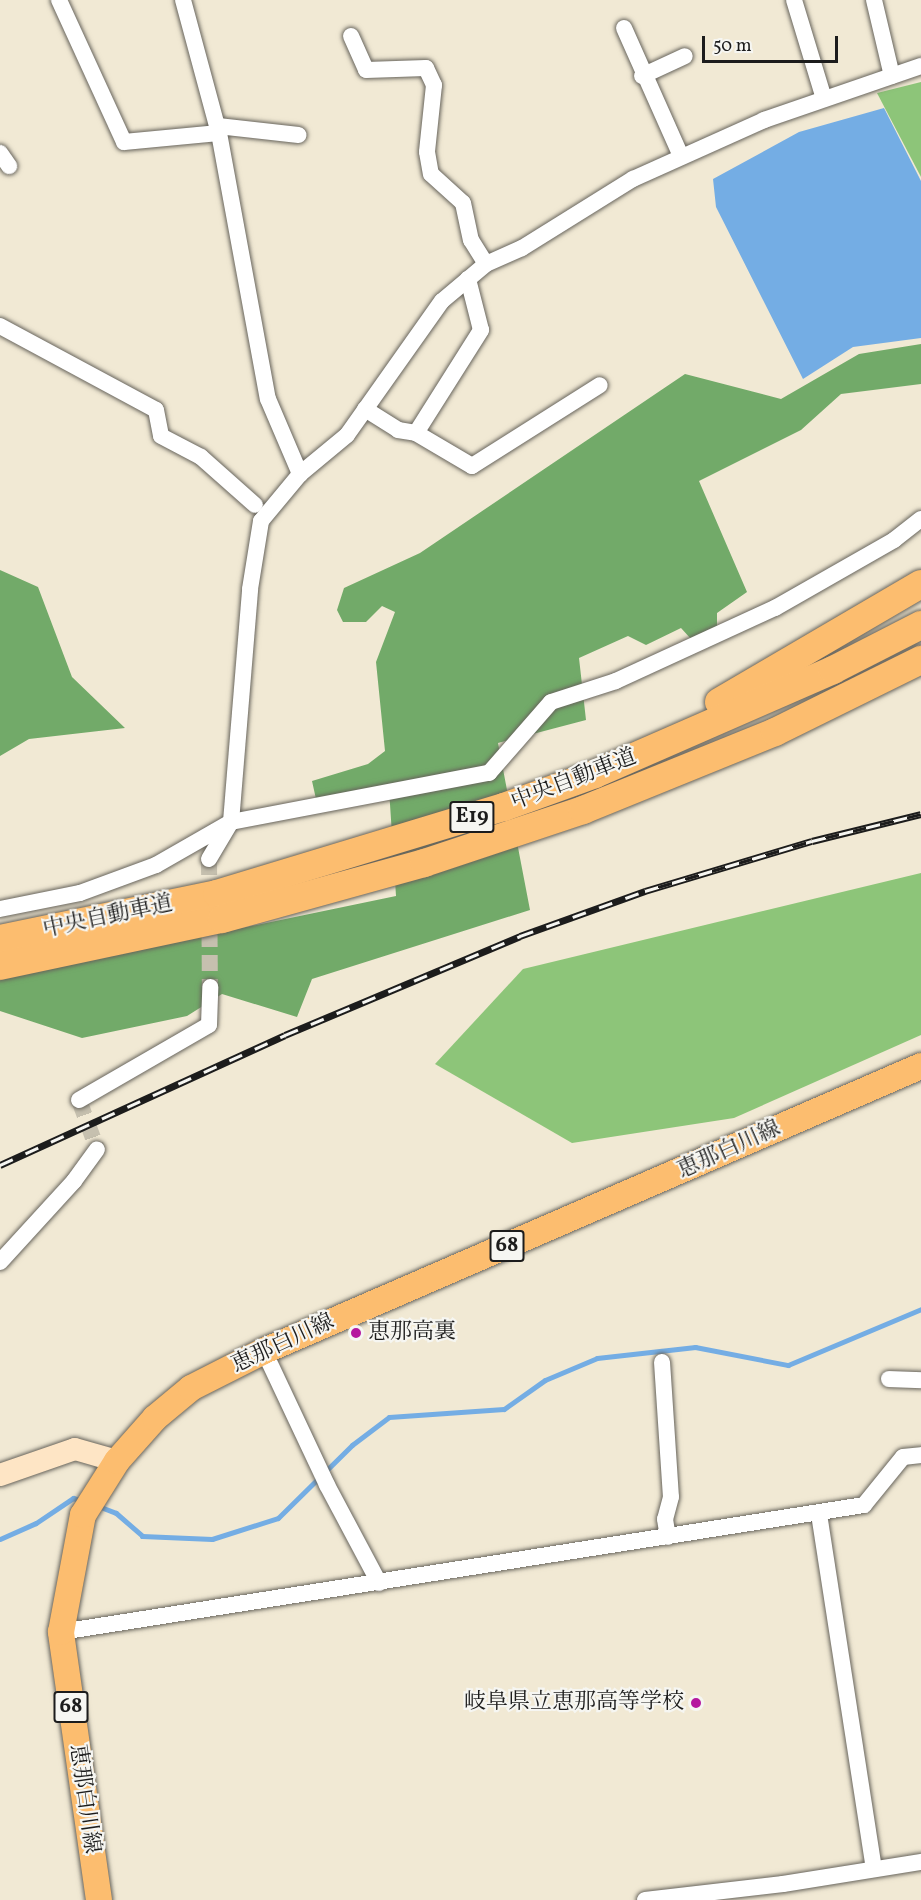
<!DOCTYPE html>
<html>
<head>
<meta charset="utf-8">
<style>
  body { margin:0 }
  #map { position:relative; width:921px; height:1900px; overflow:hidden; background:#f1e9d4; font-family:Vollkorn,"Noto Serif JP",serif }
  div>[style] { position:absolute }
  .green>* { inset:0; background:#8dc579 }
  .forest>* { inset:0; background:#72aa69 }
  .water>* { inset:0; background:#74ade4 }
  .stream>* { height:5px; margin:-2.5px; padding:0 2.5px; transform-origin:2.5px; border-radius:2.5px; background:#74ade4 }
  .minor-tunnel>* { height:16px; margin-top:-8px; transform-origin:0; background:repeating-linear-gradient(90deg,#c6c0af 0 16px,transparent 0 24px) }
  .roads { filter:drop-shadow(0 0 2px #67645c) drop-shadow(0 0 2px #67645c) }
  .minor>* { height:16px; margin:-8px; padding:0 8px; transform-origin:8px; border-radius:8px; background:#fff }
  .secondary>* { height:22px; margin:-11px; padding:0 11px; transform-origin:11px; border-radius:11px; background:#fee5c5 }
  .primary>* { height:26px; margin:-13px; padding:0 13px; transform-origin:13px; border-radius:13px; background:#fcbd6f }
  .motorway>* { height:28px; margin:-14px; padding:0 14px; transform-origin:14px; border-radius:14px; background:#fcbd6f }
  .rail>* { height:7px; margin-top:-3.5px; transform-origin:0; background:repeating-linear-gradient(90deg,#f6f6f2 0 14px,#1c1c1c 0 28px); box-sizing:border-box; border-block:2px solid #1c1c1c }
  .dots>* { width:16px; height:16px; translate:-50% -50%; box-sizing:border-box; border:3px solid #f6f6f2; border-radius:50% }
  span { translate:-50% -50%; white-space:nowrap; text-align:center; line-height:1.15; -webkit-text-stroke:4.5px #f6f6f2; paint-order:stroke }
  .shield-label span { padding:2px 4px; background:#f6f6f2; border:2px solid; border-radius:4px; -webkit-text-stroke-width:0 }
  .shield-label { font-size:21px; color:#1c1c1c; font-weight:700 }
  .street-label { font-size:22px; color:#1c1c1c }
  .poi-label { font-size:22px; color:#1c1c1c }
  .left { translate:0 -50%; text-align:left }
  .right { translate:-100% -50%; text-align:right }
  .scale { position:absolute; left:702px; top:36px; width:136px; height:27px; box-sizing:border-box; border:3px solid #1c1c1c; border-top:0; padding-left:8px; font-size:18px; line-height:21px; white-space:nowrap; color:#1c1c1c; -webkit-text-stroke:4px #f6f6f2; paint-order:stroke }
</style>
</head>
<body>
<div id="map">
  <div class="green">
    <i style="clip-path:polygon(921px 82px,921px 177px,877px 93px)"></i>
    <i style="clip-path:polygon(921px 873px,921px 1035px,734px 1118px,572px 1143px,435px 1064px,523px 969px)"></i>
  </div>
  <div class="forest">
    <i style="clip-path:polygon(921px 344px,921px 384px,841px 394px,801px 430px,699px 481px,747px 592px,717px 613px,717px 630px,691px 639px,681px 628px,646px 645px,628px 636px,579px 658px,586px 720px,498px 743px,530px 910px,312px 979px,297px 1017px,222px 994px,187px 1016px,82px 1038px,0 1011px,0 978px,396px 896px,389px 789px,316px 799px,312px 781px,368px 764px,385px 751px,376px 662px,395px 612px,382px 606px,366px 622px,343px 622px,337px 610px,344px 588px,420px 553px,685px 374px,781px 399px,859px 354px)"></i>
    <i style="clip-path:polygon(0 570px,38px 587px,72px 677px,125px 728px,29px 739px,0 756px)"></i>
  </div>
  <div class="water">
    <i style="clip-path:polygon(884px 108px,921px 181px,921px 338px,853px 347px,803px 379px,716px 207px,713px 179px,799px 132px)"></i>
  </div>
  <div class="stream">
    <i style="left:98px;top:1506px;width:19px;rotate:21deg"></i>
    <i style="left:116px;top:1513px;width:35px;rotate:41deg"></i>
    <i style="left:142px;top:1536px;width:70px;rotate:2.5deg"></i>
    <i style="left:212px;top:1539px;width:69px;rotate:-17.7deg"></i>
    <i style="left:278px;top:1518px;width:104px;rotate:-44.6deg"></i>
    <i style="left:352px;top:1445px;width:46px;rotate:-37.1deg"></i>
    <i style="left:389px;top:1417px;width:115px;rotate:-4deg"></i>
    <i style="left:504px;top:1409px;width:50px;rotate:-35.3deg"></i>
    <i style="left:545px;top:1380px;width:56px;rotate:-22.9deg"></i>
    <i style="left:597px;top:1358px;width:99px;rotate:-6.4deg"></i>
    <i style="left:695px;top:1347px;width:95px;rotate:11deg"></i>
    <i style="left:788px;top:1365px;width:144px;rotate:-22.8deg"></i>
    <i style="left:0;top:1539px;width:39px;rotate:-24deg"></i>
    <i style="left:36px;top:1523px;width:45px;rotate:-34deg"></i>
    <i style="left:73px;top:1498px;width:10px;rotate:17deg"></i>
  </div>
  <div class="minor-tunnel">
    <i style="left:209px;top:859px;width:128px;rotate:89.6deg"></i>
    <i style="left:79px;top:1100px;width:52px;rotate:69.8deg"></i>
  </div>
  <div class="roads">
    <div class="minor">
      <i style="left:59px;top:0;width:156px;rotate:65.4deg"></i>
      <i style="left:124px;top:142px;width:95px;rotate:-5.4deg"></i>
      <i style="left:183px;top:0;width:138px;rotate:74.9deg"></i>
      <i style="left:219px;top:133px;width:270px;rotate:79.6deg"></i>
      <i style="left:268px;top:399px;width:82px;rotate:66.9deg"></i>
      <i style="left:794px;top:0;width:103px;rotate:73.1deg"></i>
      <i style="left:874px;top:0;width:78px;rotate:76.7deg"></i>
      <i style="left:624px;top:28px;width:140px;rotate:66deg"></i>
      <i style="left:351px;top:36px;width:37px;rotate:66deg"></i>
      <i style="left:366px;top:70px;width:60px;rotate:-1.9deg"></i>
      <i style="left:426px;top:68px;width:19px;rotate:65deg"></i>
      <i style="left:434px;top:85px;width:67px;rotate:96deg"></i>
      <i style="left:427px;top:152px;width:22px;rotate:80deg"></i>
      <i style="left:431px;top:174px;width:43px;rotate:42.2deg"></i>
      <i style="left:463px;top:203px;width:38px;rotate:78deg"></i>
      <i style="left:471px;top:240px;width:28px;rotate:58deg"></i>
      <i style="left:642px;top:76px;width:47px;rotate:-24.9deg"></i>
      <i style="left:218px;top:126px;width:81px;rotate:6.4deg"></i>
      <i style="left:0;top:153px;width:16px;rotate:55deg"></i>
      <i style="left:0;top:326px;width:177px;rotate:28.3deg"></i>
      <i style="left:156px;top:410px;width:26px;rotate:79deg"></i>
      <i style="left:161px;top:436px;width:45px;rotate:27.7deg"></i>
      <i style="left:201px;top:457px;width:72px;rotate:41.6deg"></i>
      <i style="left:365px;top:409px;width:39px;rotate:32deg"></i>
      <i style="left:398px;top:430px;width:18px;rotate:9deg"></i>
      <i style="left:416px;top:433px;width:65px;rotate:30.5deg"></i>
      <i style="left:472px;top:466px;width:151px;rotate:-32.3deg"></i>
      <i style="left:416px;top:433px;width:122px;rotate:-57.7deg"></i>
      <i style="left:481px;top:330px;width:53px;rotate:-104.3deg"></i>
      <i style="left:209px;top:859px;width:43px;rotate:-59.3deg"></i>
      <i style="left:231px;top:822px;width:234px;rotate:-85.3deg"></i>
      <i style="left:250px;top:589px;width:69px;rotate:-80.8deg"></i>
      <i style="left:261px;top:521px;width:61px;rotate:-50.3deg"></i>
      <i style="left:300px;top:474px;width:61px;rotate:-39.7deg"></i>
      <i style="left:347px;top:435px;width:164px;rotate:-54.7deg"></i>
      <i style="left:442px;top:301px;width:57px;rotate:-40.1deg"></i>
      <i style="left:486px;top:264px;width:39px;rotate:-24deg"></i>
      <i style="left:522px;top:248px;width:131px;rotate:-31.9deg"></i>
      <i style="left:633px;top:179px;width:144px;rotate:-24.2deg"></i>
      <i style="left:764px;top:120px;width:166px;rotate:-19deg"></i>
      <i style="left:0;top:909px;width:82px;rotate:-11.3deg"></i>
      <i style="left:80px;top:893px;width:81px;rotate:-20.2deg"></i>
      <i style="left:156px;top:865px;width:86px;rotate:-29.8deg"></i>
      <i style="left:231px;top:822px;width:263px;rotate:-10.8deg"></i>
      <i style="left:489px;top:773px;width:94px;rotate:-48.9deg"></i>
      <i style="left:551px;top:702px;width:68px;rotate:-17.9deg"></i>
      <i style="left:616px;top:681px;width:175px;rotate:-24.7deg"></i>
      <i style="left:775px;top:608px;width:137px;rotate:-29.7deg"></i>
      <i style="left:894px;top:540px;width:34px;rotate:-38deg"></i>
      <i style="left:79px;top:1100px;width:150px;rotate:-30deg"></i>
      <i style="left:209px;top:1025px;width:38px;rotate:-88deg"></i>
      <i style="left:0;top:1262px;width:110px;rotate:-47.6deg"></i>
      <i style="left:74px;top:1181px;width:39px;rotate:-54deg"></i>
      <i style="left:264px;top:1351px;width:148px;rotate:64.8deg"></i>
      <i style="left:327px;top:1485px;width:111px;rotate:62deg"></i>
      <i style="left:662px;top:1362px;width:135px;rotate:86.2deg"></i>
      <i style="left:671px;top:1497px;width:23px;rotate:105deg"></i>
      <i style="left:665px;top:1519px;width:18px;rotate:81deg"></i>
      <i style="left:889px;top:1379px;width:32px;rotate:2deg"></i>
      <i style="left:819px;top:1514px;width:359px;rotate:81.2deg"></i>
      <i style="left:61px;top:1632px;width:813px;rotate:-8.99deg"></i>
      <i style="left:864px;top:1505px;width:62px;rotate:-50.9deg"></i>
      <i style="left:903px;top:1457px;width:18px;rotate:-6deg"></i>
      <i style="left:645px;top:1900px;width:139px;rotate:-6.6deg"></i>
      <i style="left:783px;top:1884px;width:140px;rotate:-9.1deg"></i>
    </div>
    <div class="secondary">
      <i style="left:0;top:1475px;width:79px;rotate:-19.1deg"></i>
      <i style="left:75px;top:1449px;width:44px;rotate:15.9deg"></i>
    </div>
    <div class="primary">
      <i style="left:99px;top:1900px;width:271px;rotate:-98.1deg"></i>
      <i style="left:61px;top:1632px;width:119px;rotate:-79.4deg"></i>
      <i style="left:83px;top:1515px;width:64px;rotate:-57.8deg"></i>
      <i style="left:117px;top:1461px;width:57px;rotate:-48.5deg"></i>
      <i style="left:155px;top:1418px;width:47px;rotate:-39.8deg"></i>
      <i style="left:191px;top:1388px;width:82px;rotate:-26.9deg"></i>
      <i style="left:264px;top:1351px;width:716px;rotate:-23.45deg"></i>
    </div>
    <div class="motorway">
      <i style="left:719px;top:702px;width:234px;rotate:-30.3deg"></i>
      <i style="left:0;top:939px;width:222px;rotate:-11.7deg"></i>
      <i style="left:217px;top:894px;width:300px;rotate:-16.9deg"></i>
      <i style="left:504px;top:807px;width:97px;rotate:-19.9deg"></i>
      <i style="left:595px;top:774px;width:260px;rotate:-23.6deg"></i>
      <i style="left:833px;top:670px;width:99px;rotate:-27.1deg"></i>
      <i style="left:0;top:966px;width:227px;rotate:-12deg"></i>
      <i style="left:222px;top:919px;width:210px;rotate:-15.5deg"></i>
      <i style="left:424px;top:863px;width:168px;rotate:-18.4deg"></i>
      <i style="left:583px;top:810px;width:207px;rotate:-22.1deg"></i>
      <i style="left:775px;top:732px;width:163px;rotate:-26.3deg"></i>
    </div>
  </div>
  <div class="rail">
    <i style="left:0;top:1165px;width:313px;rotate:-24.5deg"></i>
    <i style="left:285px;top:1035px;width:255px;rotate:-22.8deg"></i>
    <i style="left:520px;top:936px;width:133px;rotate:-19.8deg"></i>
    <i style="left:645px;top:891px;width:174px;rotate:-16.7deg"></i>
    <i style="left:812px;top:841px;width:112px;rotate:-13.9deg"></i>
  </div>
  <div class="dots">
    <i style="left:356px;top:1333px;background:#b5179e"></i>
    <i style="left:696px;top:1703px;background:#b5179e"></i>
  </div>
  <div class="shield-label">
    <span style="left:472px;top:817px">E19</span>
    <span style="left:507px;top:1246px">68</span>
    <span style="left:71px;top:1707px">68</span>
  </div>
  <div class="street-label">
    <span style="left:574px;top:780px;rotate:-21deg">中央自動車道</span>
    <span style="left:108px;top:917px;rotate:-12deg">中央自動車道</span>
    <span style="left:729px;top:1150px;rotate:-24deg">恵那白川線</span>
    <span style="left:283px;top:1344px;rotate:-25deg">恵那白川線</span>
    <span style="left:84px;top:1799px;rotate:82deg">恵那白川線</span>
  </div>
  <div class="poi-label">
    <span class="left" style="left:368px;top:1333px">恵那高裏</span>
    <span class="right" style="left:684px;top:1703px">岐阜県立恵那高等学校</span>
  </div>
  <div class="scale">50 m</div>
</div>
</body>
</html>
